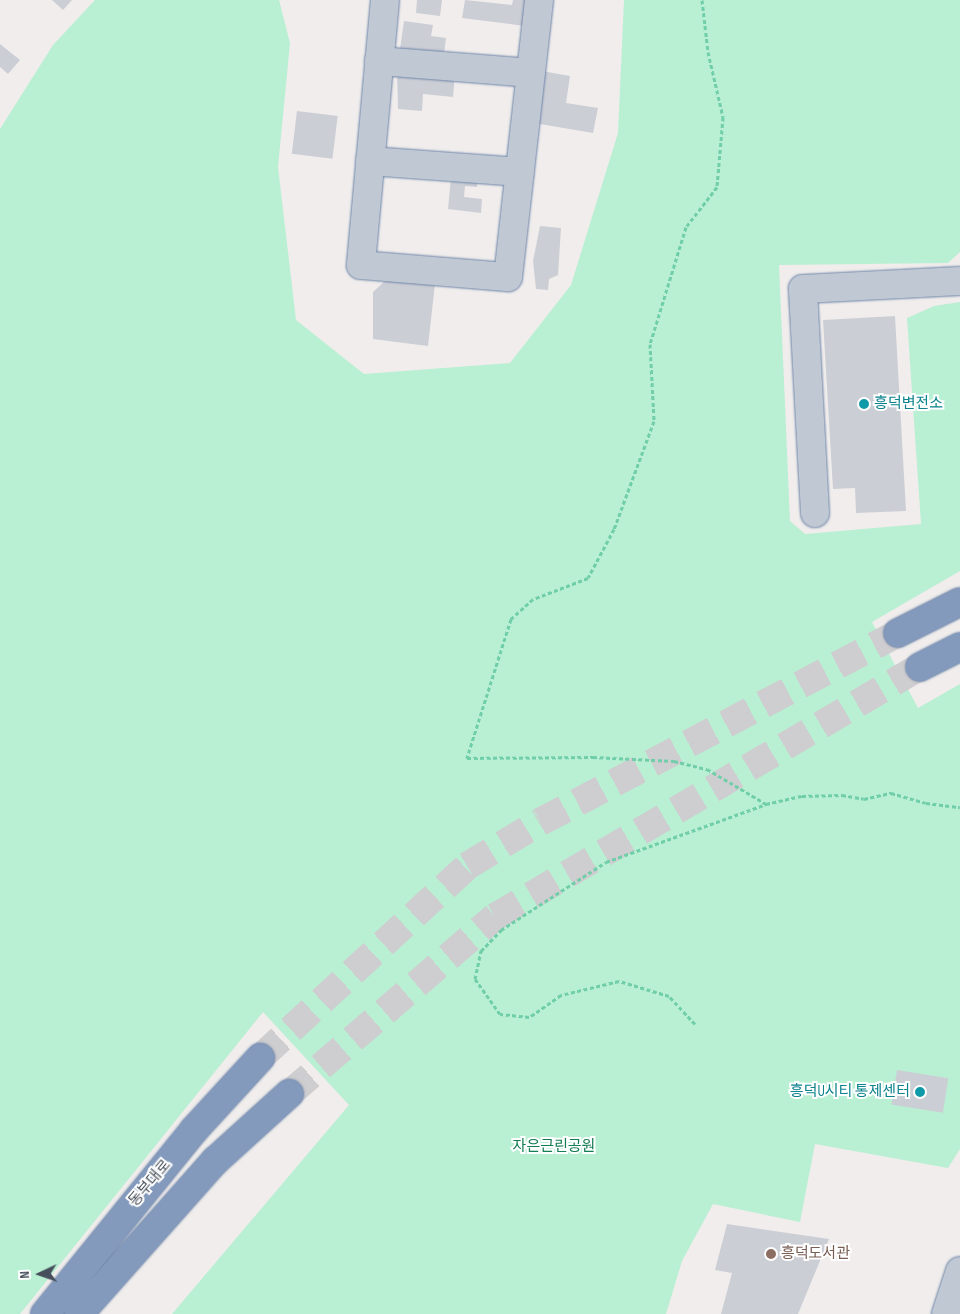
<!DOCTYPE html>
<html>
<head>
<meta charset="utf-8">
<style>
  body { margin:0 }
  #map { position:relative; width:960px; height:1314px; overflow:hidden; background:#f0edec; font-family:"Sofia Sans Condensed","Noto Sans KR",sans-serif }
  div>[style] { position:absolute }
  .green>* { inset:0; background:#b9efd3 }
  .building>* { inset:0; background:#ccced5; transform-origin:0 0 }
  .highway-tunnel>* { height:28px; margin-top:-14px; transform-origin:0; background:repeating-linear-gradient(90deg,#cecdcf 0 28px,transparent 0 42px) }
  .path>* { height:3px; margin-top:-1.5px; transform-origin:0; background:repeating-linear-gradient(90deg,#70cea8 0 4px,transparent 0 6.5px) }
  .roads { filter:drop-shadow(0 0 1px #6e85a9) drop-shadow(0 0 1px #6e85a9) }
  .minor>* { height:28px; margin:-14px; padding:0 14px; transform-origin:14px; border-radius:14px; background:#bfc8d3 }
  .highway>* { height:28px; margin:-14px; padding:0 14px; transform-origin:14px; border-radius:14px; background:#839abd }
  .dots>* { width:14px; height:14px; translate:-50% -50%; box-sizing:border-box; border:2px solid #fff; border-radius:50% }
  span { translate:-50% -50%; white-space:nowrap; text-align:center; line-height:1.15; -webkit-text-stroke:4px #fff; paint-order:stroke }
  .culture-label { font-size:15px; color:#0d838f }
  .left { translate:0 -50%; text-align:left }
  .right { translate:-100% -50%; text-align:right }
  .park-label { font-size:15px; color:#147d52 }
  .street-label { font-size:15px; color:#454e5a }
  .education-label { font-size:15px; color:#785e54 }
  .north { position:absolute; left:15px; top:1249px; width:50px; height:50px; -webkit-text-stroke:4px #fff; paint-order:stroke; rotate:267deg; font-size:14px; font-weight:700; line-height:20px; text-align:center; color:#454e5a }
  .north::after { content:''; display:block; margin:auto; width:18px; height:22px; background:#454e5a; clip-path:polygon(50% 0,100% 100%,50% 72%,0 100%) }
</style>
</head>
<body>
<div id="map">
  <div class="green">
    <i style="clip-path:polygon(95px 0,279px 0,290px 43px,278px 167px,296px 320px,364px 374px,510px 363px,571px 285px,618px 133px,624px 0,960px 0,960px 252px,948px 263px,779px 265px,790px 521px,805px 534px,921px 524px,907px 318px,934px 306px,960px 302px,960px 571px,872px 622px,918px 708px,960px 684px,960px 1149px,948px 1168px,815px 1144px,800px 1222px,713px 1204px,682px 1261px,666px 1314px,172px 1314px,349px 1105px,263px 1012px,20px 1314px,0 1314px,0 129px,53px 45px)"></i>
  </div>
  <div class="building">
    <i style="clip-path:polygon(52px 0,72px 0,63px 10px)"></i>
    <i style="clip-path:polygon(417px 0,442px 0,440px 16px,416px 13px)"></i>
    <i style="clip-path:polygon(465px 0,512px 5px,513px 0,528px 0,525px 26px,462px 18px)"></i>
    <i style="clip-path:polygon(404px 21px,433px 25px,431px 36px,446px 38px,443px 61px,399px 56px)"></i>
    <i style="clip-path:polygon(0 44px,20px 60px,8px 74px,0 67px)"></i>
    <i style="clip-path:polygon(397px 69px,455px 74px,453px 97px,423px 94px,422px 111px,398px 109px)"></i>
    <i style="clip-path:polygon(542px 71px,570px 76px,566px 103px,598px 108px,593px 133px,534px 123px)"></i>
    <i style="left:297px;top:111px;width:41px;height:43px;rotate:7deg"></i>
    <i style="clip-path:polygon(478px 175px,477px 187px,465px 186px,464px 197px,482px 199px,481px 213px,448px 209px,451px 177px)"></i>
    <i style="clip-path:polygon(540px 226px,561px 228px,558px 275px,549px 279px,548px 290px,536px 289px,533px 261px)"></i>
    <i style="clip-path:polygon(386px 280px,435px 284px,428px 346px,373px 339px,373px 292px)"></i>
    <i style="clip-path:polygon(895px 316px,906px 511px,856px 513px,855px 488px,833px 489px,823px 320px)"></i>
    <i style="left:897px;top:1070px;width:52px;height:35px;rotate:9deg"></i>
    <i style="clip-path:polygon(727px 1224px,829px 1239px,798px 1314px,721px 1314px,732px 1273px,715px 1270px)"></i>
  </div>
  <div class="highway-tunnel">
    <i style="left:260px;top:1058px;width:282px;rotate:-42.8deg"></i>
    <i style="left:467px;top:866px;width:85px;rotate:-31.1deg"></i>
    <i style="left:540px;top:822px;width:405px;rotate:-27.8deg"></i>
    <i style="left:289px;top:1094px;width:272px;rotate:-40.7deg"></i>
    <i style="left:495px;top:917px;width:493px;rotate:-30.5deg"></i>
  </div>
  <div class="path">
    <i style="left:702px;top:0;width:52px;rotate:83.4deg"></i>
    <i style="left:708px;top:52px;width:67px;rotate:77deg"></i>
    <i style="left:723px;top:117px;width:70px;rotate:94.9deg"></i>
    <i style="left:717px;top:187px;width:51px;rotate:127.8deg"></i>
    <i style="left:686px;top:227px;width:122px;rotate:107.1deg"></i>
    <i style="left:650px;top:344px;width:77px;rotate:87deg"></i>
    <i style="left:654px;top:421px;width:115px;rotate:110.3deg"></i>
    <i style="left:614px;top:529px;width:55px;rotate:118deg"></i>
    <i style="left:588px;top:578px;width:59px;rotate:159.1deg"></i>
    <i style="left:533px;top:599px;width:30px;rotate:138deg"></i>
    <i style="left:511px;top:619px;width:146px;rotate:107.6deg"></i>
    <i style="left:467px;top:758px;width:126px;rotate:-0.5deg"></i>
    <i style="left:593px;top:757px;width:81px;rotate:2.8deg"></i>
    <i style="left:674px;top:761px;width:34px;rotate:14deg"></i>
    <i style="left:707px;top:769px;width:69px;rotate:30.7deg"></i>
    <i style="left:695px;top:1024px;width:38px;rotate:-133deg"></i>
    <i style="left:669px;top:996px;width:52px;rotate:-163.3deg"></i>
    <i style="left:619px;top:981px;width:60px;rotate:166.4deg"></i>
    <i style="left:561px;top:995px;width:39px;rotate:145deg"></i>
    <i style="left:529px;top:1017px;width:29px;rotate:-174deg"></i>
    <i style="left:500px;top:1014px;width:43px;rotate:-125.5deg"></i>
    <i style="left:475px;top:979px;width:29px;rotate:-78deg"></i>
    <i style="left:481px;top:951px;width:29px;rotate:-46deg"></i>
    <i style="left:501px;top:930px;width:125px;rotate:-32.9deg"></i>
    <i style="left:606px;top:862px;width:170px;rotate:-19.9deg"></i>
    <i style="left:766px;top:804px;width:37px;rotate:-13deg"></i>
    <i style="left:802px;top:796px;width:40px;rotate:-1.4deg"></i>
    <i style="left:842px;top:795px;width:22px;rotate:10deg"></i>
    <i style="left:864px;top:799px;width:28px;rotate:-13deg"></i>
    <i style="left:891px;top:793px;width:36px;rotate:16deg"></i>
    <i style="left:926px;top:803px;width:34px;rotate:7deg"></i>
  </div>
  <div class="roads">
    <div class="minor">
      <i style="left:385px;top:0;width:266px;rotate:95.2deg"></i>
      <i style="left:361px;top:265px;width:147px;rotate:4.7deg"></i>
      <i style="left:508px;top:277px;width:279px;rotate:-83.6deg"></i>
      <i style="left:379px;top:61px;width:152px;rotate:4.5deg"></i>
      <i style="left:370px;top:161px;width:150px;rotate:4.2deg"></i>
      <i style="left:815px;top:513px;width:224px;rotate:-93.1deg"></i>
      <i style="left:803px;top:289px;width:157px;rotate:-2.9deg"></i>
      <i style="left:946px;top:1314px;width:45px;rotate:-72deg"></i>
    </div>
    <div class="highway">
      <i style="left:898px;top:633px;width:69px;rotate:-26.6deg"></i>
      <i style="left:920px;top:667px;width:45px;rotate:-26.6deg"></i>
      <i style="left:45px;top:1314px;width:237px;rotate:-51deg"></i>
      <i style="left:194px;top:1130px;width:98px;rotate:-47.5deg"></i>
      <i style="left:79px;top:1314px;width:205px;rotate:-48.4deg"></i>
      <i style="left:215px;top:1161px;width:100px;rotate:-42.2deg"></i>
    </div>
  </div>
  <div class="dots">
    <i style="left:864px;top:404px;background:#0f9aa8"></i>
    <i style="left:920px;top:1092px;background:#0f9aa8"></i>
    <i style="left:771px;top:1254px;background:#8d6e63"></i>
  </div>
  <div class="culture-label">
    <span class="left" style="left:874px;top:404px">흥덕변전소</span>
    <span class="right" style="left:910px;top:1092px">흥덕U시티 통제센터</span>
  </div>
  <div class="park-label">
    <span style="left:554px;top:1147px">자은근린공원</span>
  </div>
  <div class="street-label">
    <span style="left:150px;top:1183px;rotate:-50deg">동부대로</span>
  </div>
  <div class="education-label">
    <span class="left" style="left:781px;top:1254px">흥덕도서관</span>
  </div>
  <div class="north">N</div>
</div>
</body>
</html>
